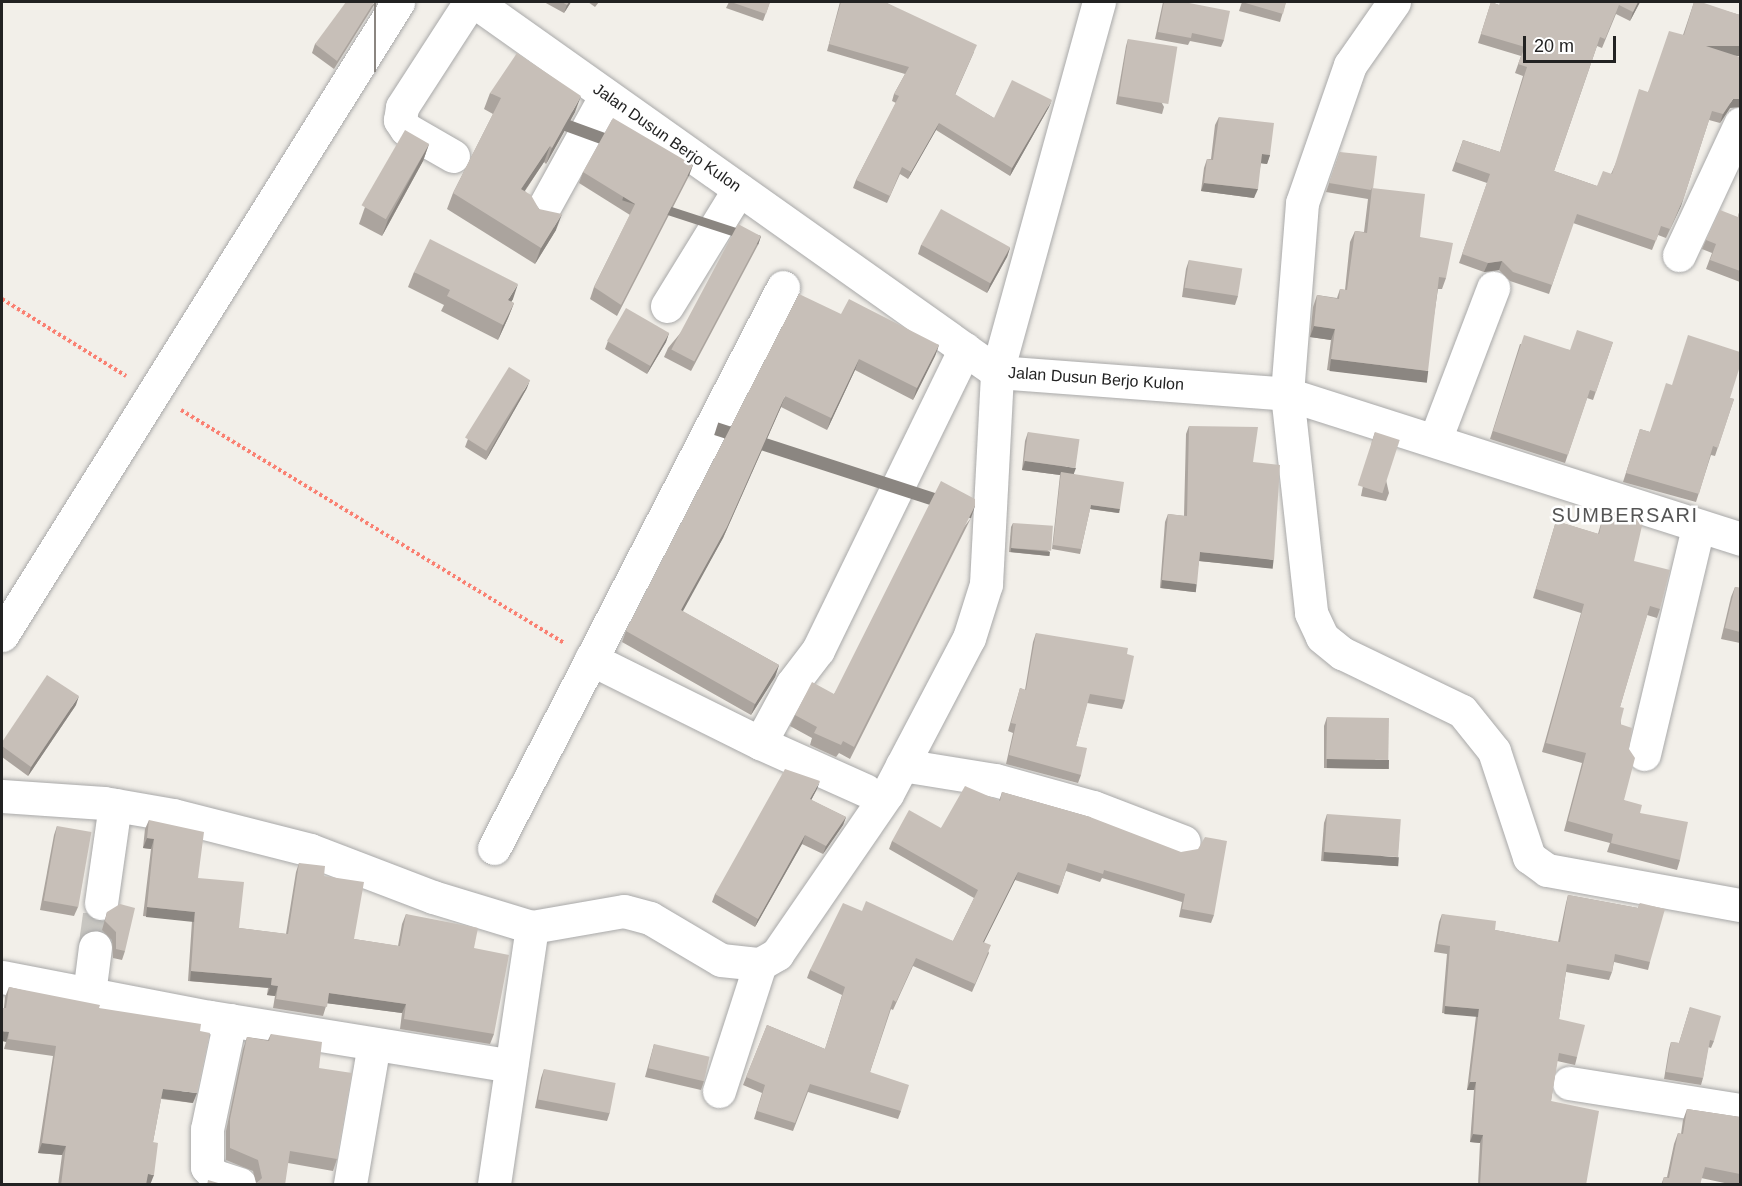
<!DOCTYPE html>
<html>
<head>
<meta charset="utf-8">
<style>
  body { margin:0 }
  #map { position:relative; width:1742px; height:1186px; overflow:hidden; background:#f2efe9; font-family:Helvetica,sans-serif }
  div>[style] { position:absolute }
  .minor-tunnel>* { height:33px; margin-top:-16.5px; transform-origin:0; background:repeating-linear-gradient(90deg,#c8c6c1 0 33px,transparent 0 49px) }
  .path>* { height:4px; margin-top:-2px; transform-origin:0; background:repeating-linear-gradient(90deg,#fa8072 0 3px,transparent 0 6px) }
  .roads { filter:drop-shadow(0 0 2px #a9a9a9) drop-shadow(0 0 2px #a9a9a9) }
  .minor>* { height:33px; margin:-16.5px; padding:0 16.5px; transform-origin:16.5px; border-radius:16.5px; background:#fff }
  .wall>* { inset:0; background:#aba49e }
  .shaded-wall>* { inset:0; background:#8b8681; transform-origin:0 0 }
  .building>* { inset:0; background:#c7bfb8; transform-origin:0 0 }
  span { translate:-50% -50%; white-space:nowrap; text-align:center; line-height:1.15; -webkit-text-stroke:5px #fff; paint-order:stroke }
  .street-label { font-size:16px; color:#222 }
  .quarter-label { font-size:20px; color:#555; letter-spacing:1.5px }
  .frame { position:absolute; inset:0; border:3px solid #222; pointer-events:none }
  .scale { position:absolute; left:1523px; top:36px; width:93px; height:27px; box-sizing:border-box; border:3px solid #222; border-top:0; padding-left:8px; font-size:18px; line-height:21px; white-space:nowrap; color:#222; -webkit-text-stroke:4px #fff; paint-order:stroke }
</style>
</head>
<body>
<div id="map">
  <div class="minor-tunnel">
    <i style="left:95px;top:947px;width:44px;rotate:-82.2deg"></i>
  </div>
  <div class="path">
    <i style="left:2px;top:299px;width:146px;rotate:31.8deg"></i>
    <i style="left:181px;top:410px;width:448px;rotate:31.3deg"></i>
  </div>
  <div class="roads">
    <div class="minor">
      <i style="left:475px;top:2px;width:640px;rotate:35.33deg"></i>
      <i style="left:997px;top:372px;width:291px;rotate:4.3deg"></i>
      <i style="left:1287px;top:394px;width:476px;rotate:17.7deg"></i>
      <i style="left:1394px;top:2px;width:77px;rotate:124.9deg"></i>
      <i style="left:1350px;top:65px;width:146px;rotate:109.2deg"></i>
      <i style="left:1302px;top:203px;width:192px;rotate:94.5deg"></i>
      <i style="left:1287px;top:394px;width:220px;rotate:83.7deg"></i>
      <i style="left:1311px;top:613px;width:26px;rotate:65deg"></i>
      <i style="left:1322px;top:637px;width:26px;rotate:39deg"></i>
      <i style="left:1342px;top:653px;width:133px;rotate:25.8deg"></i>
      <i style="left:1462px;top:711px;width:51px;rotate:51.3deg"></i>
      <i style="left:1494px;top:751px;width:112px;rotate:71.7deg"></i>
      <i style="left:1529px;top:857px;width:22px;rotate:36deg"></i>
      <i style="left:1547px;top:870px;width:196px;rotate:10.3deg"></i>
      <i style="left:453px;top:156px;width:54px;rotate:-150.1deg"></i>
      <i style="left:406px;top:129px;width:11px;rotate:-124deg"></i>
      <i style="left:400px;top:120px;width:13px;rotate:-81deg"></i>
      <i style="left:402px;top:107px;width:125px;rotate:-57.1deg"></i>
      <i style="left:543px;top:209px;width:130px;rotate:-61.1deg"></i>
      <i style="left:1679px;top:255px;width:145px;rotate:-65deg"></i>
      <i style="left:667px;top:306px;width:137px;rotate:-58.4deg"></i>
      <i style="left:1435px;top:440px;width:163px;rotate:-69.1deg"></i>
      <i style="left:2px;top:635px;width:747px;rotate:-57.97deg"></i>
      <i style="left:591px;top:659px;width:189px;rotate:26.4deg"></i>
      <i style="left:760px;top:743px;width:115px;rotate:24.1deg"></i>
      <i style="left:760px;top:743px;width:67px;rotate:-61.5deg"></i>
      <i style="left:792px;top:684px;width:43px;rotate:-52.6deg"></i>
      <i style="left:818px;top:650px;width:335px;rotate:-64deg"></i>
      <i style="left:1644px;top:754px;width:233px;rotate:-76.6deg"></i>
      <i style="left:902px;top:765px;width:94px;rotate:9.2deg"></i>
      <i style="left:995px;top:780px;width:102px;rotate:15.4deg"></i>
      <i style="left:1093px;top:807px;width:97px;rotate:21deg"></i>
      <i style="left:2px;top:796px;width:102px;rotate:3.9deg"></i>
      <i style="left:104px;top:803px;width:70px;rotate:9.9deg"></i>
      <i style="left:173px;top:815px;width:141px;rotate:14.3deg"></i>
      <i style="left:310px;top:850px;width:132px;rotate:20.9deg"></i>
      <i style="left:433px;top:897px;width:103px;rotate:16.9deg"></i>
      <i style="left:532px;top:927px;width:93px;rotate:-9.9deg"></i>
      <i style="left:624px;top:911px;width:27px;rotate:15deg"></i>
      <i style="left:650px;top:918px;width:82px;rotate:30.6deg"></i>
      <i style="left:721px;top:960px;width:39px;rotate:6deg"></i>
      <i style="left:760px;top:964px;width:20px;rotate:-30deg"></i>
      <i style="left:777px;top:954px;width:194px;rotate:-55.5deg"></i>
      <i style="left:887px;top:794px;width:176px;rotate:-62.3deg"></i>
      <i style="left:969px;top:638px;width:57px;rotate:-72.5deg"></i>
      <i style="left:986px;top:584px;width:212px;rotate:-87deg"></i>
      <i style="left:997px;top:372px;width:384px;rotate:-74.6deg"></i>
      <i style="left:494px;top:848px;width:631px;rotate:-62.74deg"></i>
      <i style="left:101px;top:903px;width:99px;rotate:-81.9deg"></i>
      <i style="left:2px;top:977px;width:212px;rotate:10.9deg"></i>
      <i style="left:210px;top:1017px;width:305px;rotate:9.2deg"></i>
      <i style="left:89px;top:994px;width:47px;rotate:-82.7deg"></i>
      <i style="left:230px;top:1020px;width:111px;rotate:101.9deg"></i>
      <i style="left:207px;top:1129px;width:38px;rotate:90deg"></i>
      <i style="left:207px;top:1167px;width:12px;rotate:48deg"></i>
      <i style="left:215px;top:1176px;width:26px;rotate:18deg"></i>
      <i style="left:1569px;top:1083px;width:173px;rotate:9deg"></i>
      <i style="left:719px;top:1091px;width:133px;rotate:-72.1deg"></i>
      <i style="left:350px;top:1184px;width:142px;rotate:-80.3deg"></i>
      <i style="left:494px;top:1184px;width:260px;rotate:-81.6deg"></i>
    </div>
  </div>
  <div class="wall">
    <i style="clip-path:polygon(376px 2px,334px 69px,312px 53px,315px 44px)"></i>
    <i style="clip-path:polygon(544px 2px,571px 2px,564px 13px)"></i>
    <i style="clip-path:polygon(588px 2px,599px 2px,595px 7px)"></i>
    <i style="clip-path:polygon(729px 2px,770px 2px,763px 21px,726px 8px)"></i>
    <i style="clip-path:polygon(840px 2px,885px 2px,974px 52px,955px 95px,994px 118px,1049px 107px,1010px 176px,936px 130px,908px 179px,900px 174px,887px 203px,853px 188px,856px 180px,896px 103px,892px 101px,894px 94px,905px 74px,827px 51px)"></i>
    <i style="clip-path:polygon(1163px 2px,1184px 2px,1224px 40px,1221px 47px,1190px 41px,1188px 45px,1155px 39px)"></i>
    <i style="clip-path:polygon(1242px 2px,1286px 2px,1280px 22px,1239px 11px)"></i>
    <i style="clip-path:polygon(1491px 2px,1499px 5px,1640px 2px,1630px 21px,1616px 14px,1602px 48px,1597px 46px,1554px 171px,1597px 186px,1611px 174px,1648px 92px,1683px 35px,1694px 2px,1740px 15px,1740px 56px,1735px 55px,1730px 108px,1720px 123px,1709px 120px,1684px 197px,1666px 238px,1658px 235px,1652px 250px,1573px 223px,1549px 294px,1510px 281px,1499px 270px,1484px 272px,1459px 263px,1487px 183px,1452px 171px,1463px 140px,1500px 152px,1523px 76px,1515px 73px,1521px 56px,1478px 43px)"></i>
    <i style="clip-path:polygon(1128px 39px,1164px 107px,1162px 114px,1116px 104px,1126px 46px)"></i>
    <i style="clip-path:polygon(490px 93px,575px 112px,546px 164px,544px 162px,525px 191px,556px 230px,535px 264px,447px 209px,453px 193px,493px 114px,484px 109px)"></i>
    <i style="clip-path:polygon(1219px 117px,1270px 155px,1267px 164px,1261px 163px,1254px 198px,1201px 191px,1204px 168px,1207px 159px,1211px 159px,1215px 125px)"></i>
    <i style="clip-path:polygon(429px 144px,423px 161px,382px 236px,359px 224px,365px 207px)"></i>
    <i style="clip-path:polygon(1340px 152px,1373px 189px,1420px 237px,1446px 278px,1442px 289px,1438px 289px,1424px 382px,1327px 370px,1331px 340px,1310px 337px,1313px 307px,1317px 295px,1337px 298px,1340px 289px,1345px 290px,1350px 242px,1355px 231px,1364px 232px,1368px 199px,1326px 192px)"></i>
    <i style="clip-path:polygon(583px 172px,689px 176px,617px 316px,590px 299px,594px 287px,630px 215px,579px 183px)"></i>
    <i style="clip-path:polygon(1740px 208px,1740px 282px,1706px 269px,1712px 253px,1702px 249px,1706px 240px,1738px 217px)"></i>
    <i style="clip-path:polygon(761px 236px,758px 245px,691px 371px,664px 357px,668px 348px)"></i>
    <i style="clip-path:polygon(921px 245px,1010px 248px,1007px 257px,987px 293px,918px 254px)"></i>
    <i style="clip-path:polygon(1189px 260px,1238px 296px,1235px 305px,1182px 297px,1186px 269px)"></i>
    <i style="clip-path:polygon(414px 272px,513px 299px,511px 302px,514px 303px,508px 318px,498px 340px,441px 311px,444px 305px,408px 287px)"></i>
    <i style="clip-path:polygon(841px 314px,939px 345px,935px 356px,913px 400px,855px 370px,827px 430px,781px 407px,723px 538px,682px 611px,779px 665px,775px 677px,751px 715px,622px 642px,626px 631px)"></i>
    <i style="clip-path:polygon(669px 333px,666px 342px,647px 374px,605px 349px,608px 341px)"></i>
    <i style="clip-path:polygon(1613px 342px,1593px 400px,1587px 398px,1565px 463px,1490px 439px,1520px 344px,1570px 350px)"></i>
    <i style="clip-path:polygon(1672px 385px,1734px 399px,1715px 456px,1711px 455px,1696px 502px,1623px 482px,1640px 429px,1650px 432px)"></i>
    <i style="clip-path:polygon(527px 388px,486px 460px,465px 447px,468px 439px)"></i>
    <i style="clip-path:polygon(1189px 426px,1253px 462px,1271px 568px,1199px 561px,1194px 592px,1160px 588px,1165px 522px,1168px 514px,1184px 516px,1186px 434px)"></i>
    <i style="clip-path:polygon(1028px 432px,1074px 474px,1120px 509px,1118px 513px,1090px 509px,1080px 554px,1052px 549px,1060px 475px,1022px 470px,1025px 441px)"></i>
    <i style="clip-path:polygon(1375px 432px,1389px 493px,1386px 501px,1361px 496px,1372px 441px)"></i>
    <i style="clip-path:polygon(1605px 509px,1660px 609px,1657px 618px,1647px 615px,1620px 707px,1624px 800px,1640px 813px,1680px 860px,1677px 870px,1607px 852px,1610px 843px,1564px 831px,1582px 763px,1542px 752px,1581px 613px,1533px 598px,1556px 521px,1598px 534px)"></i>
    <i style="clip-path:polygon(971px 518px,850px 759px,839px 753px,836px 757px,810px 745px,812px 738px,790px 726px,795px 715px,834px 694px)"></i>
    <i style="clip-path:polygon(1013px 523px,1050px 552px,1049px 556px,1009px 552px,1011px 527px)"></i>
    <i style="clip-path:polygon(1735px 587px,1740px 588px,1740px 643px,1721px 639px,1731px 597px)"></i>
    <i style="clip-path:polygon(1036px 633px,1125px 700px,1122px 709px,1087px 703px,1076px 746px,1081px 775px,1078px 783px,1006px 764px,1013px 733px,1008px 731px,1020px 688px,1025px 690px,1033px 642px)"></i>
    <i style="clip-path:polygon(76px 705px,28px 776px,2px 757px,2px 742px)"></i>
    <i style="clip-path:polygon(1327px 717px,1386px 769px,1324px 768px,1324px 726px)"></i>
    <i style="clip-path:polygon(817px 789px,811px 800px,846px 817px,843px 825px,823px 854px,802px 844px,755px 927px,712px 902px,715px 894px)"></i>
    <i style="clip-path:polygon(1002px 792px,1090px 817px,1214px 915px,1211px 923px,1179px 917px,1182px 902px,1102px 878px,1100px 882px,1066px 871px,1058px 894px,1015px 880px,984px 942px,989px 953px,972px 992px,913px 966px,893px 1010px,891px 1009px,870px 1072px,901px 1111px,898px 1119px,808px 1092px,793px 1131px,754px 1119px,762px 1093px,743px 1085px,767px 1025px,825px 1049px,842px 995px,807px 978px,810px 970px,862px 911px,953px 941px,974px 898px,889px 849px,892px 841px,941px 828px,999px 801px)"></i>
    <i style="clip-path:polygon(1327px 814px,1395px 866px,1321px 861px,1324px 823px)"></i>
    <i style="clip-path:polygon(149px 820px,239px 928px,286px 934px,296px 872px,299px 863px,324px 876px,354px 939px,398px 946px,402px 924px,406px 914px,474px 948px,494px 1034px,490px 1044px,400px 1029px,402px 1013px,327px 1003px,323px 1016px,273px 1008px,275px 996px,267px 995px,268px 988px,188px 981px,192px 921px,143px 916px,151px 849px,143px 848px,145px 829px)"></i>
    <i style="clip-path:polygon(57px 826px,78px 907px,74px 916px,40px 910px,54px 835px)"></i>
    <i style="clip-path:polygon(1568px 895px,1638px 908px,1640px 903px,1650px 962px,1648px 970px,1614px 962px,1612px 972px,1609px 980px,1566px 972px,1559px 1019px,1577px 1057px,1575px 1065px,1557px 1061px,1551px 1101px,1586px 1185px,1478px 1185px,1480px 1143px,1470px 1142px,1474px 1090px,1467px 1090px,1476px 1016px,1442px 1013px,1447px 954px,1434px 952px,1439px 922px,1442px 914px,1495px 930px,1558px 942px,1566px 903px)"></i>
    <i style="clip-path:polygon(107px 912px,125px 951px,122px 960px,113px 958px,112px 940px,102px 930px)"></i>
    <i style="clip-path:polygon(9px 987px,99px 1008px,193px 1103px,161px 1099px,153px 1142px,150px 1185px,58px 1185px,62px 1155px,38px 1153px,53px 1056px,4px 1049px,6px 1042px,4px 1008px,5px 997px)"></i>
    <i style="clip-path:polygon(1690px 1007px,1714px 1041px,1711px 1048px,1708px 1047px,1703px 1078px,1701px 1085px,1664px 1079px,1669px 1049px,1671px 1042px,1679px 1043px)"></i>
    <i style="clip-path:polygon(271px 1034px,319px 1068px,337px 1159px,333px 1171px,288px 1163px,256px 1183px,253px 1171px,226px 1160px,226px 1131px,243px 1049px,247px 1037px,268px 1040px)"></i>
    <i style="clip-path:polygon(654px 1044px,704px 1081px,701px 1090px,645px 1077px)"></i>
    <i style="clip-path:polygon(544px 1069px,610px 1112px,607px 1121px,535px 1108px,541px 1078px)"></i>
    <i style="clip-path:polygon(1687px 1109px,1740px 1117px,1740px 1185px,1734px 1185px,1701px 1178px,1700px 1185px,1661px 1185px,1664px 1177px,1667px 1177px,1674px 1144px,1678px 1133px,1681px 1134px,1683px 1120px)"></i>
  </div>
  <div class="shaded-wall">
    <i style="left:374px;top:2px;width:2px;height:70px"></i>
    <i style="clip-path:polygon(569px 2px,571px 2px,564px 13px,567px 5px)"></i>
    <i style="clip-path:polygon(1638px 2px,1640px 2px,1630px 21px,1633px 12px)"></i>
    <i style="clip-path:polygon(1706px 46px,1740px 46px,1740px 56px,1703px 55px)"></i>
    <i style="clip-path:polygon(581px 96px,575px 112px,546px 164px,552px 148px)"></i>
    <i style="clip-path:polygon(1733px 99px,1740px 99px,1740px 107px,1730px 108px,1720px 123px,1723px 114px)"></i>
    <i style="clip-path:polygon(1052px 100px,1049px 107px,1010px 176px,1012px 168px)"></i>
    <i style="clip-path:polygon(939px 123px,936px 130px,908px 179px,911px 172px)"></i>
    <i style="clip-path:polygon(429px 144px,423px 161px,382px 236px,388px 220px)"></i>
    <i style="clip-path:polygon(550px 146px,544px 162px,515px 205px,521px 189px)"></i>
    <i style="clip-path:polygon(1262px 154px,1270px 155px,1267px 164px,1259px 163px)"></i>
    <i style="left:693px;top:165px;width:12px;height:157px;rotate:110deg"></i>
    <i style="clip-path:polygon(1204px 183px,1258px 189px,1254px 198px,1201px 191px)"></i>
    <i style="clip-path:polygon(1684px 197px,1681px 206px,1666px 238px,1670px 229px)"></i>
    <i style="clip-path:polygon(562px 214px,556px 230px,535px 264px,541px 248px)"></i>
    <i style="left:761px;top:236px;width:9px;height:143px;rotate:108deg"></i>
    <i style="clip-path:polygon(1010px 248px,1007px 257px,987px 293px,990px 284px)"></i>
    <i style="clip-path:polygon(1502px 261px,1499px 270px,1484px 272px,1488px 263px)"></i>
    <i style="clip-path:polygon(518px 284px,513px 299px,503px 315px,508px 300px)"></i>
    <i style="clip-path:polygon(514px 303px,508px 318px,498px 340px,503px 325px)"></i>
    <i style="clip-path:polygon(1314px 326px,1335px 329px,1331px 340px,1310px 337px)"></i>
    <i style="clip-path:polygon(669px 333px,666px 342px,647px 374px,651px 365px)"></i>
    <i style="clip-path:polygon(939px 345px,935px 356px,913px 400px,917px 388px)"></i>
    <i style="clip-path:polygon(859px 359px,855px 370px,827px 430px,831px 418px)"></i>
    <i style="left:1331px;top:359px;width:98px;height:12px;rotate:7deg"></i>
    <i style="clip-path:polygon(530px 380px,527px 388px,486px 460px,490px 451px)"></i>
    <i style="clip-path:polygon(785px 396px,781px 407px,723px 538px,677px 622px,681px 610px)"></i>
    <i style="clip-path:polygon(1025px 461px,1076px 468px,1073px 476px,1061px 472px,1060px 475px,1022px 470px)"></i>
    <i style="left:1091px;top:505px;width:29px;height:4px;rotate:8deg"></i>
    <i style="left:975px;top:506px;width:13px;height:270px;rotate:108deg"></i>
    <i style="left:1011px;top:548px;width:39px;height:4px;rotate:6deg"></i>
    <i style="left:1200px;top:552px;width:74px;height:9px;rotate:6deg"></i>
    <i style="left:1162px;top:580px;width:35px;height:8px;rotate:7deg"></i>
    <i style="clip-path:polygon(779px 665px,775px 677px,751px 715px,755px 704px)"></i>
    <i style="clip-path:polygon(79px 696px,76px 705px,28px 776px,31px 767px)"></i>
    <i style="left:1327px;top:759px;width:62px;height:9px;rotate:1deg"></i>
    <i style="clip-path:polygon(820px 781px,817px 789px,807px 808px,810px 799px)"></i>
    <i style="clip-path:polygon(846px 817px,843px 825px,823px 854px,826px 846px)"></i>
    <i style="clip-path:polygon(805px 835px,802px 844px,755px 927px,758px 919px)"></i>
    <i style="clip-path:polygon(147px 838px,154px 839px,151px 849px,143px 848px)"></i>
    <i style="left:1324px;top:852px;width:75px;height:9px;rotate:4deg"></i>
    <i style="clip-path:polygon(1018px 872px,1015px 880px,980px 950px,983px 942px)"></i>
    <i style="left:147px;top:907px;width:48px;height:10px;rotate:6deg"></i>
    <i style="left:191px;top:971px;width:81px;height:10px;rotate:5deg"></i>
    <i style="clip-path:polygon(271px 985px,278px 986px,275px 996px,267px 995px)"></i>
    <i style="clip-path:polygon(329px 993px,406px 1004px,402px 1013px,325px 1003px)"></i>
    <i style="left:1445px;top:1006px;width:34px;height:8px;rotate:5deg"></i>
    <i style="clip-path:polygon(2px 1031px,9px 1032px,6px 1042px,2px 1041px)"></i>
    <i style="clip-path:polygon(1470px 1082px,1476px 1082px,1474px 1090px,1467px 1090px)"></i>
    <i style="clip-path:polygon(163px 1089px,197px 1093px,193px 1103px,160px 1098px)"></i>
    <i style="clip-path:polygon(1473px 1134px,1483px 1135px,1480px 1143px,1470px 1142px)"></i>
    <i style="clip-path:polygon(42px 1143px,66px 1146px,62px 1155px,38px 1153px)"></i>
    <i style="clip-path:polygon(148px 1174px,154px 1175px,150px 1185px,145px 1184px)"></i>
  </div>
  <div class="building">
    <i style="clip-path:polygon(346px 2px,374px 2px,337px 61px,315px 44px)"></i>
    <i style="clip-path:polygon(562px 2px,569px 2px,567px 5px)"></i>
    <i style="clip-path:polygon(731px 2px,770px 2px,766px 14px)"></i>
    <i style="clip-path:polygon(841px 2px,885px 2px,977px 45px,955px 94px,994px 118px,1012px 80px,1052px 100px,1012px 168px,939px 123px,911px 172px,902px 167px,890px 196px,856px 180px,899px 96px,894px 94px,909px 67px,829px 44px)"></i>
    <i style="clip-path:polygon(1164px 2px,1184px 2px,1230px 11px,1224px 40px,1192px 33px,1191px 38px,1158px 32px)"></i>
    <i style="clip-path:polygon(1242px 2px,1286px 2px,1283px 14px)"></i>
    <i style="clip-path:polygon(1491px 2px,1499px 5px,1500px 2px,1638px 2px,1633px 12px,1619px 5px,1605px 39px,1600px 37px,1554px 171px,1597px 186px,1603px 171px,1612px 174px,1639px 89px,1648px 92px,1669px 31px,1684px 35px,1694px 2px,1701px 2px,1740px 15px,1740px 46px,1706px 46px,1740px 57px,1740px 99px,1733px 99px,1723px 114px,1712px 111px,1684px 197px,1670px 229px,1661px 226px,1656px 241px,1577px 214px,1552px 285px,1513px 272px,1502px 261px,1488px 263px,1462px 254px,1490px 174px,1456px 162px,1463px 140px,1500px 152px,1527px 67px,1518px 64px,1525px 47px,1481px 34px)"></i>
    <i style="left:1128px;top:39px;width:50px;height:58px;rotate:9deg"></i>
    <i style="clip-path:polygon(517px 53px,581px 96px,552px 148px,550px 146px,521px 189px,531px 195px,539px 209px,562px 214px,541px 248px,453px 193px,501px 98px,490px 93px)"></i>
    <i style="clip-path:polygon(1219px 117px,1274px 123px,1270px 155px,1262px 154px,1258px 189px,1204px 183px,1207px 159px,1213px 160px)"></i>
    <i style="clip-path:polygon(613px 118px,693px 165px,621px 305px,594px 287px,635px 204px,583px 172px)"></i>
    <i style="left:405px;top:130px;width:28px;height:87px;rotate:30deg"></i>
    <i style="clip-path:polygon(1340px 152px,1377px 156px,1373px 189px,1372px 188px,1371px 190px,1329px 183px)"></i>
    <i style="clip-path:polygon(1372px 188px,1425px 194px,1420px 237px,1453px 243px,1446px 278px,1439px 277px,1428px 371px,1331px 359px,1335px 329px,1314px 326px,1317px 295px,1339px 299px,1340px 289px,1347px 290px,1355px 231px,1367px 233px)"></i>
    <i style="left:941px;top:209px;width:79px;height:41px;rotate:29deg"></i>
    <i style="clip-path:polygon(1740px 209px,1740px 271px,1710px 260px,1716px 244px,1706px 240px,1720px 210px,1738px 217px)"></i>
    <i style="left:738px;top:224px;width:26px;height:142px;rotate:28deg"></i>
    <i style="clip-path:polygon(430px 239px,518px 284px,508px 300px,514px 303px,503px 325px,447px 296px,450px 290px,414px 272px)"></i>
    <i style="left:1189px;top:260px;width:54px;height:28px;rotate:9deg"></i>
    <i style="clip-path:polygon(799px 294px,841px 314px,849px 299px,939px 345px,917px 388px,859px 359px,831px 418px,785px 396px,727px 527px,681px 610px,779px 665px,755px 704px,626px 631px)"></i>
    <i style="left:626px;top:308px;width:50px;height:38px;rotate:30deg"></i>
    <i style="clip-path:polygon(1577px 330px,1613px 342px,1596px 392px,1590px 390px,1568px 455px,1493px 431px,1524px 335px,1570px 350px)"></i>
    <i style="clip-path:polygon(1688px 335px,1740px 352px,1740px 366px,1730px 398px,1734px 399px,1718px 448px,1713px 446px,1699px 494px,1626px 473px,1640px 429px,1650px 432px,1666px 383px,1672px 385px)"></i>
    <i style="left:509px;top:367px;width:25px;height:83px;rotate:32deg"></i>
    <i style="clip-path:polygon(1189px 426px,1258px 427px,1253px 462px,1280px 465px,1274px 560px,1200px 552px,1197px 584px,1162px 580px,1168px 514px,1187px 516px)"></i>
    <i style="left:1028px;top:432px;width:52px;height:29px;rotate:8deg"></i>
    <i style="left:1375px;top:432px;width:26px;height:56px;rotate:18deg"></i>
    <i style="clip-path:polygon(1061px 472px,1124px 482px,1120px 509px,1091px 505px,1081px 549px,1053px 545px)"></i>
    <i style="clip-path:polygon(941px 481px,975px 499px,975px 506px,854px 747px,843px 741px,841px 745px,814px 733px,817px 727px,795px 715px,812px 682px,834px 694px)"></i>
    <i style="clip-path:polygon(1616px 508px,1644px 517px,1634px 561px,1670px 570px,1660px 609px,1650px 606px,1620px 707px,1624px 708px,1620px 724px,1632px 728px,1629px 749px,1635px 758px,1624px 800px,1642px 805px,1640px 813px,1688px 822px,1680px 860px,1611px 843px,1613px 834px,1568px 821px,1586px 753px,1546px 743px,1584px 604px,1536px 589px,1556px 521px,1599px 534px,1605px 509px,1615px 512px)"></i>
    <i style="left:1013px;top:523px;width:40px;height:25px;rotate:4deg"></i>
    <i style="clip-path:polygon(1735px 587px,1740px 588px,1740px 632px,1725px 628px)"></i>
    <i style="clip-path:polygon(1036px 633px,1128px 648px,1127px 654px,1134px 656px,1125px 700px,1090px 694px,1076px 746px,1087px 748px,1081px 775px,1009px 755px,1016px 724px,1011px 723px,1020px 688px,1026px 690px)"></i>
    <i style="clip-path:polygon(47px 675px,79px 696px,31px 767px,2px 746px,2px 742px)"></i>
    <i style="left:1327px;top:717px;width:62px;height:42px;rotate:1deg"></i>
    <i style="clip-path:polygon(785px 769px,820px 781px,810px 799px,846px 817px,826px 846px,805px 835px,758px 919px,715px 894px)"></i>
    <i style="clip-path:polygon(965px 786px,1000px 801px,1002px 792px,1090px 817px,1181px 852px,1198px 849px,1205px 837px,1227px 841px,1214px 915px,1182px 909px,1185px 894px,1104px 870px,1103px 874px,1068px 863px,1061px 886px,1018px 872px,983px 942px,991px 945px,975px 984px,916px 958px,896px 1002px,893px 1000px,870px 1072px,909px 1085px,901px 1111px,810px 1084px,795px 1123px,757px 1111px,765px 1085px,746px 1077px,767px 1025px,825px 1049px,845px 987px,810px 970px,843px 903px,862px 911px,866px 901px,953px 941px,978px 890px,892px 841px,909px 810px,941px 828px)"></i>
    <i style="left:1327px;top:814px;width:74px;height:38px;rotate:4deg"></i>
    <i style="clip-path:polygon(149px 820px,204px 832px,198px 878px,244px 882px,239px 928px,288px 934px,299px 863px,325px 866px,324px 876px,364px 882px,354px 939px,400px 946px,406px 914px,478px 928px,474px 948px,509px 955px,494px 1034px,404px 1019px,406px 1004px,329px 993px,327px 1007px,276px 999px,278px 986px,271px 985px,272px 978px,191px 971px,195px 912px,147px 907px,154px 839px,147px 838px)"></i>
    <i style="left:57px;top:826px;width:35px;height:76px;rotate:10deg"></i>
    <i style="clip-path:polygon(1568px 895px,1638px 908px,1640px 903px,1665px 909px,1650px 962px,1615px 954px,1612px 972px,1567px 964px,1559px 1019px,1585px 1025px,1577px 1057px,1559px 1053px,1551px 1101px,1599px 1111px,1586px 1185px,1480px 1185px,1483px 1135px,1473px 1134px,1476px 1082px,1470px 1082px,1479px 1009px,1445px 1006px,1450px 946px,1437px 944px,1442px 914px,1496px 921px,1495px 930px,1560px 942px)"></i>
    <i style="clip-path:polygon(120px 904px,135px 908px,125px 951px,116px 949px,116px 932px,105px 921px,107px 912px)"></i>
    <i style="clip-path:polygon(9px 987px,100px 1005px,99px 1008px,201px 1024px,200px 1031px,210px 1033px,197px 1093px,163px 1089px,153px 1142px,158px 1143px,154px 1175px,148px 1174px,146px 1185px,61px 1185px,66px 1146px,42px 1143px,56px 1046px,8px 1039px,9px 1032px,2px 1031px,2px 1008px,6px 1008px)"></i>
    <i style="clip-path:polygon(1690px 1007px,1721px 1016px,1714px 1041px,1710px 1040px,1703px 1078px,1666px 1072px,1671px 1042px,1679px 1043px)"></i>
    <i style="clip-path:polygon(271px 1034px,322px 1042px,319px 1068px,352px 1073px,337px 1159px,290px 1151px,285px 1185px,255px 1185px,262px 1178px,258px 1160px,230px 1148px,230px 1119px,247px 1037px,269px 1041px)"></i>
    <i style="left:654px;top:1044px;width:57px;height:25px;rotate:13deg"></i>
    <i style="left:544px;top:1069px;width:73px;height:31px;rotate:11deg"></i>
    <i style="clip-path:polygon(1687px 1109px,1740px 1117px,1740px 1174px,1705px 1167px,1700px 1185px,1662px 1185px,1664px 1177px,1669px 1178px,1678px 1133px,1683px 1134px)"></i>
    <i style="clip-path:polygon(208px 1180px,225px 1185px,207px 1185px)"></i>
  </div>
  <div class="street-label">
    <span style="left:667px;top:138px;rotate:35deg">Jalan Dusun Berjo Kulon</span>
    <span style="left:1096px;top:379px;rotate:4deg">Jalan Dusun Berjo Kulon</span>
  </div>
  <div class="quarter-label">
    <span style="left:1625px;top:515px">SUMBERSARI</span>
  </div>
  <div class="frame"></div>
  <div class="scale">20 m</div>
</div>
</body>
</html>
